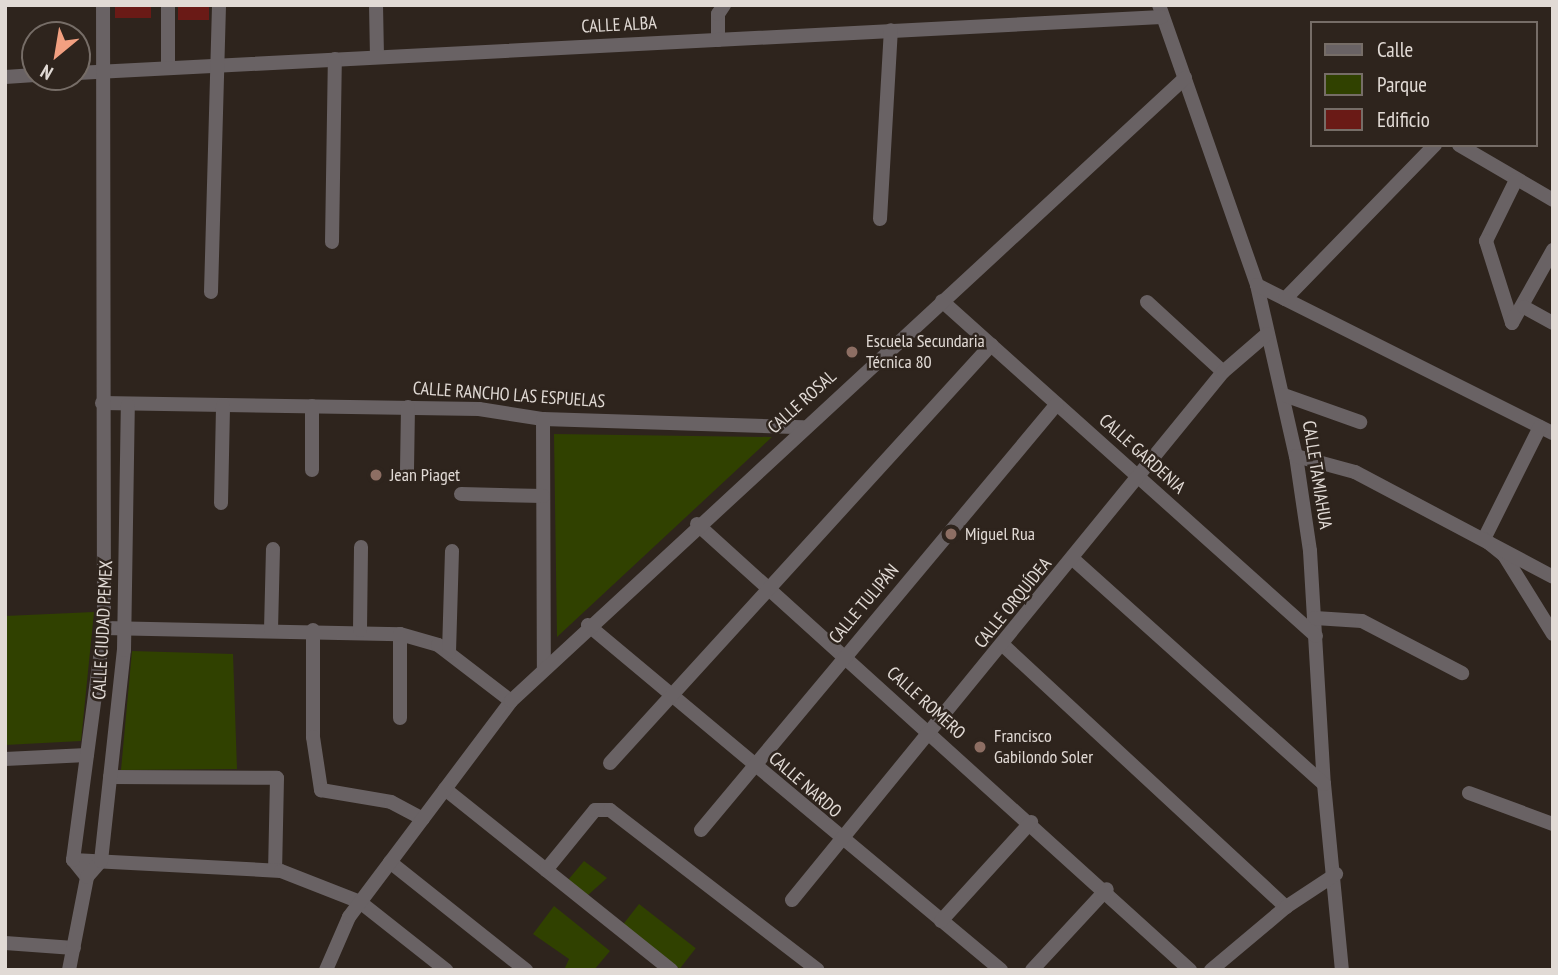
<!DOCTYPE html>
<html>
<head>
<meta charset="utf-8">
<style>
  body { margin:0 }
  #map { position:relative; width:1558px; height:975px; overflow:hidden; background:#2e241d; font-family:"PT Sans Narrow",sans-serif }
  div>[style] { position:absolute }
  .green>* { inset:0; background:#304100; transform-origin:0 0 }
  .building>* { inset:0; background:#6a1a16; transform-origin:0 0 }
  .minor>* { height:14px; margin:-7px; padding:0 7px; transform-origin:7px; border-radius:7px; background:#696264 }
  .dots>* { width:19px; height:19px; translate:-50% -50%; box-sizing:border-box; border:4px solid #2e241d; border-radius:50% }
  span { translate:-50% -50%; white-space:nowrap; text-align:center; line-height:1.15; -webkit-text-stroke:5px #2e241d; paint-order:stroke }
  .street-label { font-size:18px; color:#e1dad5 }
  .poi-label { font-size:18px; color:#e1dad5 }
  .left { translate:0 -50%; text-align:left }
  .frame { position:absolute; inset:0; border:7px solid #e1dad5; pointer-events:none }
  .legend { position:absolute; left:1310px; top:21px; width:228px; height:126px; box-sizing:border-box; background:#2e241d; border:2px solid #766d67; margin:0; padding:9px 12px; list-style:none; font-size:21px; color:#e1dad5 }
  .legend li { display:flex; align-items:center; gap:14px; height:35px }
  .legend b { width:35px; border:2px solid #766d67 }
  .north { position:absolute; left:21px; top:21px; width:70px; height:70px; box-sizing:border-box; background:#2e241d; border:2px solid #766d67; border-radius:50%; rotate:210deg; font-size:19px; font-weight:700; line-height:28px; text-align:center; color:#e1dad5 }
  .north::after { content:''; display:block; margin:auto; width:24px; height:32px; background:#f2a081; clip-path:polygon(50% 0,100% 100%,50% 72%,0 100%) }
</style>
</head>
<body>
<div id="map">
  <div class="green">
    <i style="clip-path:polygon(554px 434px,772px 437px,557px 637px)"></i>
    <i style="clip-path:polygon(94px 612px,81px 741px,5px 745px,5px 616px)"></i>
    <i style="clip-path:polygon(132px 651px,233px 654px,237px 769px,121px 770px)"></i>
    <i style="clip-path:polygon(584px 861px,607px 878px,588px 895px,568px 880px)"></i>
    <i style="left:639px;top:904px;width:72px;height:26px;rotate:38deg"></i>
    <i style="clip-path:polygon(554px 906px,610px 951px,594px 970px,564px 970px,569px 959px,533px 934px)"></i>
  </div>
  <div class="building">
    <i style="left:115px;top:5px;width:36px;height:13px"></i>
    <i style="left:178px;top:5px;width:31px;height:15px"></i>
  </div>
  <div class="minor">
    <i style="left:168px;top:5px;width:63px;rotate:90deg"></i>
    <i style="left:376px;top:5px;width:52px;rotate:88.9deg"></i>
    <i style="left:1159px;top:5px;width:297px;rotate:70.7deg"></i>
    <i style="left:1257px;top:285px;width:175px;rotate:77.2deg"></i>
    <i style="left:1296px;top:456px;width:96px;rotate:81.6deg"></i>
    <i style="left:1310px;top:551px;width:233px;rotate:86.6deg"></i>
    <i style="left:1324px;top:784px;width:187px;rotate:84.5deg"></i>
    <i style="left:718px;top:40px;width:26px;rotate:-90deg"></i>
    <i style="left:718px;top:14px;width:11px;rotate:-56deg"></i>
    <i style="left:77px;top:73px;width:1086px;rotate:-2.95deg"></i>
    <i style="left:5px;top:77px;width:30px;rotate:-4deg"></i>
    <i style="left:1459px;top:145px;width:109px;rotate:30.3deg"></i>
    <i style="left:1516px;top:180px;width:68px;rotate:116.2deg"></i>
    <i style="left:1486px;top:241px;width:86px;rotate:72.4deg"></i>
    <i style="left:1512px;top:323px;width:84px;rotate:-60.7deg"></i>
    <i style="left:880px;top:219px;width:189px;rotate:-86.7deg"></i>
    <i style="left:332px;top:242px;width:183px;rotate:-89.1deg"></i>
    <i style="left:1257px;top:285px;width:331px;rotate:26.6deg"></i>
    <i style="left:211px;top:292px;width:287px;rotate:-88.4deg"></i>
    <i style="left:1285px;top:299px;width:215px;rotate:-45.8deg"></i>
    <i style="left:942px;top:301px;width:502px;rotate:41.85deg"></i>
    <i style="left:1147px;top:302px;width:103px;rotate:42.6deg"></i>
    <i style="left:1524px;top:307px;width:33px;rotate:29deg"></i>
    <i style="left:1284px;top:395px;width:81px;rotate:19.6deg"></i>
    <i style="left:102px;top:403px;width:377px;rotate:0.9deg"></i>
    <i style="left:479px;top:409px;width:65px;rotate:8.9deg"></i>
    <i style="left:543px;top:419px;width:260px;rotate:1.8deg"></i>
    <i style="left:543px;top:419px;width:250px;rotate:89.8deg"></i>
    <i style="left:1540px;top:427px;width:125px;rotate:116.6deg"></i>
    <i style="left:1484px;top:539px;width:26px;rotate:39deg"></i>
    <i style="left:1504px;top:555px;width:93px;rotate:58.2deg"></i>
    <i style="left:1296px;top:456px;width:61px;rotate:15.2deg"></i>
    <i style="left:1355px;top:472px;width:224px;rotate:27.9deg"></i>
    <i style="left:312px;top:470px;width:64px;rotate:-90deg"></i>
    <i style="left:407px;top:470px;width:63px;rotate:-89.1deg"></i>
    <i style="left:461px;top:494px;width:82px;rotate:1.4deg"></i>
    <i style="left:221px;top:503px;width:97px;rotate:-88.8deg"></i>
    <i style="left:697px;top:524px;width:665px;rotate:42.13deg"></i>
    <i style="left:1073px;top:559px;width:337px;rotate:41.9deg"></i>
    <i style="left:1315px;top:618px;width:47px;rotate:3.7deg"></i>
    <i style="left:1362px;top:621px;width:113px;rotate:27.5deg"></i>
    <i style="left:588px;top:625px;width:538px;rotate:39.87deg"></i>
    <i style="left:104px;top:628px;width:296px;rotate:1.2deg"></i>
    <i style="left:400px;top:634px;width:40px;rotate:16deg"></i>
    <i style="left:438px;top:645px;width:92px;rotate:37.5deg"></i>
    <i style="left:271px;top:630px;width:81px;rotate:-88.6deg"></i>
    <i style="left:313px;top:630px;width:107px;rotate:90deg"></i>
    <i style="left:313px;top:737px;width:54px;rotate:81.4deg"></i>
    <i style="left:321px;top:790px;width:71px;rotate:9.7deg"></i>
    <i style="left:391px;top:802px;width:36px;rotate:28deg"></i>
    <i style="left:360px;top:630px;width:83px;rotate:-89.3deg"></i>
    <i style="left:1003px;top:645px;width:386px;rotate:42.8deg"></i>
    <i style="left:449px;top:652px;width:101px;rotate:-88.3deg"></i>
    <i style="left:400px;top:718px;width:84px;rotate:-90deg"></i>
    <i style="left:5px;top:759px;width:82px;rotate:-2.8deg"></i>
    <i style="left:610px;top:763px;width:566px;rotate:-47.65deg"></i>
    <i style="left:110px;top:777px;width:167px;rotate:0.3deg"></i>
    <i style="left:277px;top:778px;width:92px;rotate:91.2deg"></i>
    <i style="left:445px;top:789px;width:290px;rotate:38.7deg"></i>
    <i style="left:1469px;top:793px;width:90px;rotate:20.3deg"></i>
    <i style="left:701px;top:830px;width:555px;rotate:-50.12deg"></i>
    <i style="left:73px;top:860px;width:208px;rotate:3deg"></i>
    <i style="left:281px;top:871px;width:85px;rotate:21.4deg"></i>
    <i style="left:360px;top:902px;width:110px;rotate:38.3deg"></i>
    <i style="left:390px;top:862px;width:174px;rotate:38.5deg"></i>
    <i style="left:546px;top:870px;width:77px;rotate:-50.8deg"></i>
    <i style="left:595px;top:810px;width:15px"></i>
    <i style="left:610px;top:810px;width:262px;rotate:37.6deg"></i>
    <i style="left:87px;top:877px;width:22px;rotate:-129deg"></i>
    <i style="left:73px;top:860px;width:234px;rotate:-82.4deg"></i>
    <i style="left:104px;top:628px;width:623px;rotate:-90.09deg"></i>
    <i style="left:792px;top:900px;width:682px;rotate:-50.78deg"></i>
    <i style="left:1223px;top:372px;width:58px;rotate:-40.8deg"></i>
    <i style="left:941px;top:921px;width:134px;rotate:-47.7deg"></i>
    <i style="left:5px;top:943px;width:69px;rotate:4.1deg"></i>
    <i style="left:69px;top:970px;width:95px;rotate:-79deg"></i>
    <i style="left:87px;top:877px;width:21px;rotate:-49deg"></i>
    <i style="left:101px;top:861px;width:212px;rotate:-83.8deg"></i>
    <i style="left:124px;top:650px;width:245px;rotate:-89.1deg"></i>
    <i style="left:326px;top:970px;width:58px;rotate:-66.5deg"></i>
    <i style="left:349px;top:917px;width:270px;rotate:-53.1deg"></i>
    <i style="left:511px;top:701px;width:918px;rotate:-42.75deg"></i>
    <i style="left:1032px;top:970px;width:110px;rotate:-47.2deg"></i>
    <i style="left:1211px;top:970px;width:98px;rotate:-40deg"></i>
    <i style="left:1286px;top:907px;width:60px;rotate:-33.4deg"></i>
  </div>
  <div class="dots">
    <i style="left:852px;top:352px;background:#8d6e63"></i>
    <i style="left:376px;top:475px;background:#8d6e63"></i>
    <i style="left:951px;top:534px;background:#8d6e63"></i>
    <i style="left:980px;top:747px;background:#8d6e63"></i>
  </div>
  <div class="street-label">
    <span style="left:619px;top:25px;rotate:-3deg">CALLE ALBA</span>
    <span style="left:509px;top:395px;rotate:4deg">CALLE RANCHO LAS ESPUELAS</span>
    <span style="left:802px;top:402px;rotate:-42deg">CALLE ROSAL</span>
    <span style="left:1142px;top:454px;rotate:42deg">CALLE GARDENIA</span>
    <span style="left:1317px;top:475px;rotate:81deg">CALLE TAMIAHUA</span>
    <span style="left:1013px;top:603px;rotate:-51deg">CALLE ORQUÍDEA</span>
    <span style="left:864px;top:604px;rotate:-50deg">CALLE TULIPÁN</span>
    <span style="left:103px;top:630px;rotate:-87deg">CALLE CIUDAD PEMEX</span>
    <span style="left:926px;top:703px;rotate:42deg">CALLE ROMERO</span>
    <span style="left:805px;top:785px;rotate:41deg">CALLE NARDO</span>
  </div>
  <div class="poi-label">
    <span class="left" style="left:866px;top:352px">Escuela Secundaria<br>Técnica 80</span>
    <span class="left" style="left:390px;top:475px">Jean Piaget</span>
    <span class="left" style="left:965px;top:534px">Miguel Rua</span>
    <span class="left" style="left:994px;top:747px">Francisco<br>Gabilondo Soler</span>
  </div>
  <div class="frame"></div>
  <ul class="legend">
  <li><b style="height:9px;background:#696264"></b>Calle</li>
  <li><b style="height:19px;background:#304100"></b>Parque</li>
  <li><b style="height:19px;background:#6a1a16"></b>Edificio</li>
  </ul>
  <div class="north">N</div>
</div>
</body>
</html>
